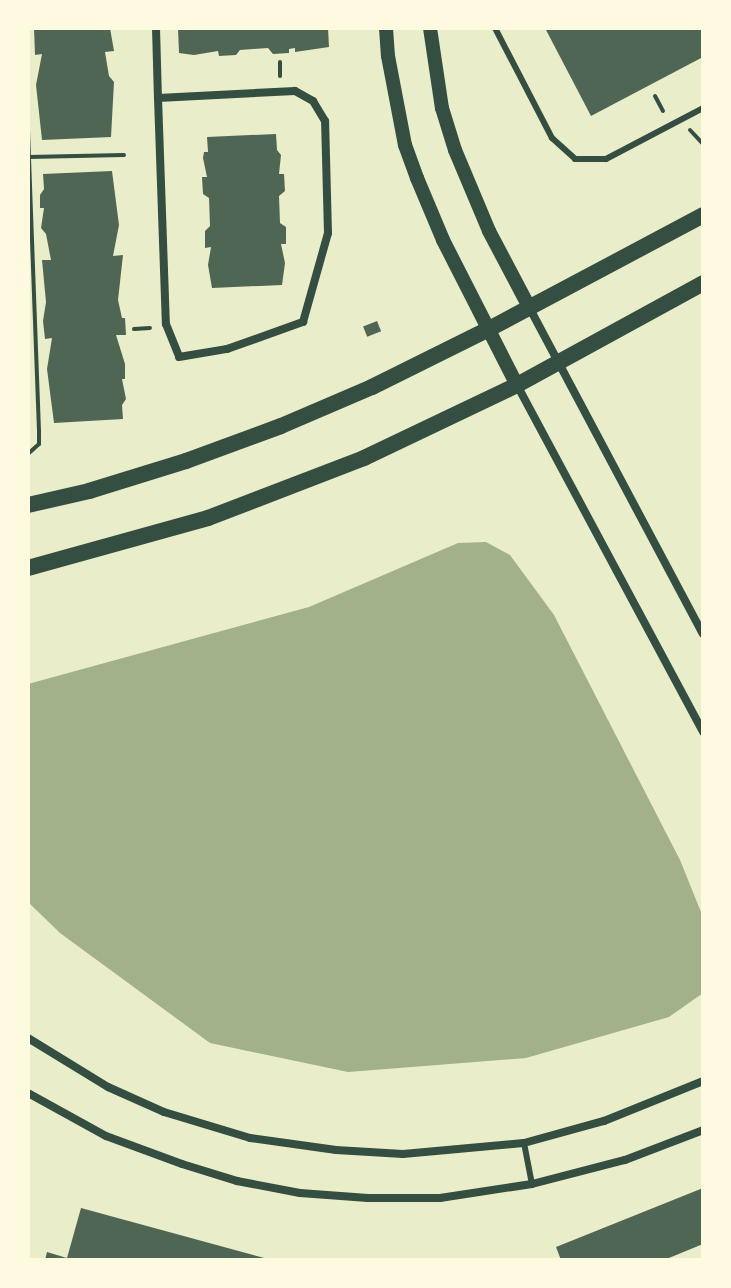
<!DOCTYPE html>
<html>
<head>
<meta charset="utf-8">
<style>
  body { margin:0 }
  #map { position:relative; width:731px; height:1288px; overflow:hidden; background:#e9edc9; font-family:Jost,sans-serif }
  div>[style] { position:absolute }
  .water>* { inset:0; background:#a3b18a }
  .building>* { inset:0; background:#4f6655; transform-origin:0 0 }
  .path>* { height:4px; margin:-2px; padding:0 2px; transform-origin:2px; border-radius:2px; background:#344e41 }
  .service>* { height:6px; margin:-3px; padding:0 3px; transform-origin:3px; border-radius:3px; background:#344e41 }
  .minor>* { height:8px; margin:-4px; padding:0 4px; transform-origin:4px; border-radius:4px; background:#344e41 }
  .tertiary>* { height:14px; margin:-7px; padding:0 7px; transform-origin:7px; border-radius:7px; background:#344e41 }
  .secondary>* { height:16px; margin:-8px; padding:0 8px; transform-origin:8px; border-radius:8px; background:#344e41 }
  span { translate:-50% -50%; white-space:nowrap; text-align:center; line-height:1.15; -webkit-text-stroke:7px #fefae0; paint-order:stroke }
  .frame { position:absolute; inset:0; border:30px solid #fefae0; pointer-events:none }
</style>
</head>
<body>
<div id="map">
  <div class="water">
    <i style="clip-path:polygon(486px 542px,510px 555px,554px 615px,680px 860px,703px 917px,703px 993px,669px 1017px,526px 1058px,348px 1072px,210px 1043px,60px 933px,28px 902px,28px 684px,309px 607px,458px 543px)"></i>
  </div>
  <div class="building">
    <i style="clip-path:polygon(34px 28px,110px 28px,114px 51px,105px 52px,109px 76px,114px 82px,111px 137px,42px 140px,36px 85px,42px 54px,35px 55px)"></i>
    <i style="clip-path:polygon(178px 28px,328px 28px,329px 47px,295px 52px,295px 48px,289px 49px,289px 53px,273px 54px,268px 48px,240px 50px,236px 55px,219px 56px,218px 51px,194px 55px,179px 53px)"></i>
    <i style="clip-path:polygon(545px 28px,703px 28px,703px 57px,591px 116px)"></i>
    <i style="clip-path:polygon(276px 134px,277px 150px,281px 155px,279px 174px,284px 174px,285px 191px,279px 196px,280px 223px,286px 227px,286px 244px,281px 244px,285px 263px,282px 285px,212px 288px,208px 265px,211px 247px,205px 248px,205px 231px,210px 226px,209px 198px,203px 194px,202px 177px,207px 177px,203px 158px,204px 152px,208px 152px,207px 137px)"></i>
    <i style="clip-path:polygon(112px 171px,119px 225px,113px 256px,123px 255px,118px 300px,122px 318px,125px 318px,126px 335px,116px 335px,125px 364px,125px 379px,122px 379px,126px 399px,122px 405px,123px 419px,54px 423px,47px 369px,52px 338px,45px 339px,43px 321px,46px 302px,42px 260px,51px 260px,46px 234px,41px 228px,44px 208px,40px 208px,40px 195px,44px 189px,43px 174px)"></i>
    <i style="left:377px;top:321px;width:11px;height:15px;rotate:68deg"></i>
    <i style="clip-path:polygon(703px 1188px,703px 1244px,664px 1260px,561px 1260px,556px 1247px)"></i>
    <i style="clip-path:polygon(81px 1208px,268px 1259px,268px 1260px,45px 1260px,47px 1252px,67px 1258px)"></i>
  </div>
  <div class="path">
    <i style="left:280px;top:62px;width:14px;rotate:90deg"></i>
    <i style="left:655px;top:96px;width:17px;rotate:62deg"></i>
    <i style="left:690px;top:130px;width:19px;rotate:47deg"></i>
    <i style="left:28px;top:131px;width:301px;rotate:87.9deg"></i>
    <i style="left:39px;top:432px;width:12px;rotate:90deg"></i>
    <i style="left:39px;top:444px;width:15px;rotate:138deg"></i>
    <i style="left:28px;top:157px;width:96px;rotate:-1.2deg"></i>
    <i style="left:134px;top:329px;width:16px;rotate:-4deg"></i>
  </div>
  <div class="service">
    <i style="left:495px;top:28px;width:124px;rotate:62.6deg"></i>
    <i style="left:552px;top:138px;width:31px;rotate:42deg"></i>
    <i style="left:575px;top:159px;width:31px"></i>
    <i style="left:606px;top:159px;width:110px;rotate:-27.7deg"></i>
    <i style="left:524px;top:1143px;width:42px;rotate:79deg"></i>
  </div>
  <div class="minor">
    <i style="left:156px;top:28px;width:70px;rotate:88.4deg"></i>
    <i style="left:158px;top:98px;width:226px;rotate:88deg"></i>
    <i style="left:166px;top:324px;width:35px;rotate:68deg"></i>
    <i style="left:179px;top:357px;width:49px;rotate:-9.5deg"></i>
    <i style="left:227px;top:349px;width:81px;rotate:-19.6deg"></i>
    <i style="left:303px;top:322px;width:92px;rotate:-74.3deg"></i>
    <i style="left:328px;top:233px;width:112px;rotate:-91.5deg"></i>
    <i style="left:325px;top:121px;width:23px;rotate:-121deg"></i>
    <i style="left:313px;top:101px;width:21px;rotate:-151deg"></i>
    <i style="left:295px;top:91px;width:137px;rotate:177.1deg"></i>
    <i style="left:529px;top:307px;width:370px;rotate:62deg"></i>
    <i style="left:517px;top:385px;width:394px;rotate:61.8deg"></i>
    <i style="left:28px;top:1038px;width:94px;rotate:31.5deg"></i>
    <i style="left:108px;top:1087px;width:61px;rotate:24.1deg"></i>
    <i style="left:164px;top:1112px;width:90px;rotate:16.8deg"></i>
    <i style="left:250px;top:1138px;width:87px;rotate:7.9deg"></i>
    <i style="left:336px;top:1150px;width:67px;rotate:3.4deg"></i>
    <i style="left:403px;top:1154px;width:121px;rotate:-5.2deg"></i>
    <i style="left:524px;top:1143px;width:83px;rotate:-15.4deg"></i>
    <i style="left:604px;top:1121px;width:107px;rotate:-22deg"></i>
    <i style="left:28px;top:1093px;width:89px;rotate:28.9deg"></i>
    <i style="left:106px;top:1136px;width:81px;rotate:20.2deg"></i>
    <i style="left:182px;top:1164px;width:58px;rotate:17.2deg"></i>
    <i style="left:237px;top:1181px;width:64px;rotate:10.8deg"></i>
    <i style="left:300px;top:1193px;width:68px;rotate:4.2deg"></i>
    <i style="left:368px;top:1198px;width:72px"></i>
    <i style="left:440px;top:1198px;width:93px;rotate:-8.7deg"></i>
    <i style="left:532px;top:1184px;width:96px;rotate:-14.5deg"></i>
    <i style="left:625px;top:1160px;width:84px;rotate:-21deg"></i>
  </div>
  <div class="tertiary">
    <i style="left:386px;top:28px;width:28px;rotate:86deg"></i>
    <i style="left:388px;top:56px;width:91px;rotate:79.2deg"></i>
    <i style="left:405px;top:145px;width:35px;rotate:70deg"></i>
    <i style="left:417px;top:178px;width:67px;rotate:67.2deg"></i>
    <i style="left:443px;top:240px;width:163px;rotate:63deg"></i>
    <i style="left:430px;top:28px;width:81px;rotate:81.5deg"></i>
    <i style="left:442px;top:108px;width:44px;rotate:72.8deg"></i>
    <i style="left:455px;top:150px;width:88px;rotate:67.2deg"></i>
    <i style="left:489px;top:231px;width:86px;rotate:62.2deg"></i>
  </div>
  <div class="secondary">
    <i style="left:28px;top:505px;width:63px;rotate:-12.9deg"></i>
    <i style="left:89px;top:491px;width:102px;rotate:-17.2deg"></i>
    <i style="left:186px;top:461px;width:101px;rotate:-20.2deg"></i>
    <i style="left:281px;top:426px;width:99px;rotate:-23.2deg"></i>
    <i style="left:372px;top:387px;width:131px;rotate:-26.4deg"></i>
    <i style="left:489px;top:329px;width:242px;rotate:-28deg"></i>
    <i style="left:28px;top:568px;width:187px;rotate:-15.5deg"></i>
    <i style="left:208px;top:518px;width:167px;rotate:-21deg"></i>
    <i style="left:364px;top:458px;width:170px;rotate:-25.5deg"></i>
    <i style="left:517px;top:385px;width:212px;rotate:-28.7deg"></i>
  </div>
  <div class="frame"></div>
</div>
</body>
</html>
